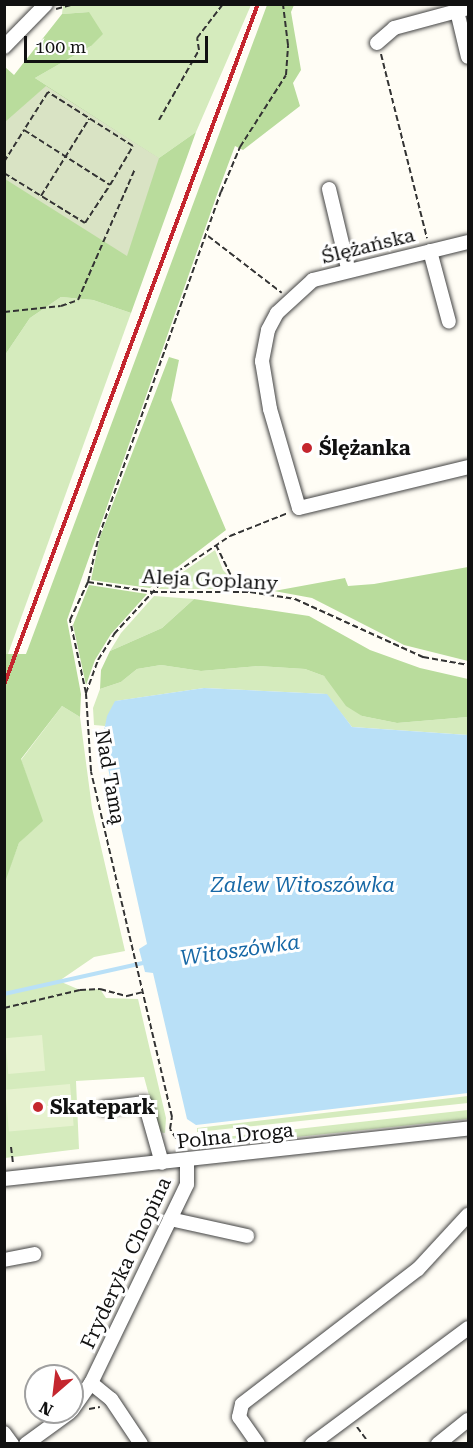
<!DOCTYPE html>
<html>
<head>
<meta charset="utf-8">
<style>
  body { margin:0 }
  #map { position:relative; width:473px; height:1448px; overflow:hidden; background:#fffdf5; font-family:"Roboto Serif",serif }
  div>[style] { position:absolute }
  .green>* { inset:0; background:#d5ebbd }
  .forest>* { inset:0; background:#b9dc9c }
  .cemetery>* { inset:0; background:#d9e3c4 }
  .pitch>* { inset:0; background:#e6f2cf; transform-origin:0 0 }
  .water>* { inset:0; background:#b9e0f7 }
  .stream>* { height:4px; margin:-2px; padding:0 2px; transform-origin:2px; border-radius:2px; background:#b9e0f7 }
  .path>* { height:2px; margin-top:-1px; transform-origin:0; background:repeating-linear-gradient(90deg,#333 0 6px,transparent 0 9px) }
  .roads { filter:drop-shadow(0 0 2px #444) drop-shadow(0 0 2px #444) }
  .minor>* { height:14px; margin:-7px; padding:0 7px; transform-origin:7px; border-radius:7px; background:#fff }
  .rail>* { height:4px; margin:-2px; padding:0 2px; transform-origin:2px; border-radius:2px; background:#c4262e }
  .dots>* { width:16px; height:16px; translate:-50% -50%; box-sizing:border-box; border:3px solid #fff; border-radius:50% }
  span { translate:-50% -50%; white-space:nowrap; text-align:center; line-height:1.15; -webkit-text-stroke:6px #fff; paint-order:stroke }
  .street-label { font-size:20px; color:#111 }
  .poi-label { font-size:20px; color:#111; font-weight:700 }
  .left { translate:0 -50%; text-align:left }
  .water-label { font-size:21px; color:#1768a6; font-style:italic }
  .frame { position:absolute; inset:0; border:6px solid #111; pointer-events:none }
  .north { position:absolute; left:24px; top:1364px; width:60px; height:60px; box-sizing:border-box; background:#fff; border:2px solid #a0a0a0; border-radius:50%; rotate:208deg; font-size:16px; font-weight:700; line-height:24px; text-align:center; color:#111 }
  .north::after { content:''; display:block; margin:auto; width:21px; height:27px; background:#c4262e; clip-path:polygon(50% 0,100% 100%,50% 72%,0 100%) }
  .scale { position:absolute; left:24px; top:36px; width:184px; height:27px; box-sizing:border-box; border:3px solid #111; border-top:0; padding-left:8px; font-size:18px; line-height:21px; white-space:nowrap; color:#111; -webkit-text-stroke:4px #fff; paint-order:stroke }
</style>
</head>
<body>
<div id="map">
  <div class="green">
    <i style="clip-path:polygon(63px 5px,251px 5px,196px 132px,159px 158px,35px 78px,91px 46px,89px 12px,62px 14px)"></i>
    <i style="clip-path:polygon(61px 297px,93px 300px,131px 313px,8px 654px,5px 654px,5px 355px,30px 318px)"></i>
    <i style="clip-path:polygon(215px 550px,223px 570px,241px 589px,158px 589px)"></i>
    <i style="clip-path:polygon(154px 596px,194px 599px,162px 628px,110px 651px,121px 633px)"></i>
    <i style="clip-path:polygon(161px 665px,201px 671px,258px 666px,305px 669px,324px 676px,362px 716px,397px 723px,468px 717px,468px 735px,352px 727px,326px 694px,204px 688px,116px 701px,105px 726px,94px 725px,93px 708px,100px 689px,121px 682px,137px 669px)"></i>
    <i style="clip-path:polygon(62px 706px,80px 717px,92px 808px,125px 951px,94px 957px,59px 981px,80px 990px,100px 989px,106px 998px,138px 999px,166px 1118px,165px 1133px,159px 1132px,144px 1077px,76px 1081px,79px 1149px,5px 1158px,4px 882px,19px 843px,42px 821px,21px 760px)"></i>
    <i style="clip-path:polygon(468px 1096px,468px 1103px,197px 1132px,197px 1128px)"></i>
    <i style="clip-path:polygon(468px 1110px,468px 1119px,229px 1144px,216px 1138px)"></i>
  </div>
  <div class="forest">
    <i style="clip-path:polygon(267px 5px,294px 5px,291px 12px,301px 70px,293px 83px,300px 106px,243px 150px,235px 146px,219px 189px,67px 620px,81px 694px,80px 717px,62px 706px,21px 759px,43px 821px,19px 843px,5px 882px,5px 654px,26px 654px)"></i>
    <i style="clip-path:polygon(89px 12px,103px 34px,91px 46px,35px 78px,159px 158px,196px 132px,131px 313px,93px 300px,61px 297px,30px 318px,5px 355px,5px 67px,14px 75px,62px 14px)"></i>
    <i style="clip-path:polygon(169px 357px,179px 360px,171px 400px,226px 530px,150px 588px,91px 580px,100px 537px)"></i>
    <i style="clip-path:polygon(468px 567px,468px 661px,404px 645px,312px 598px,274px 591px,345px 578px,348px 586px,374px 584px)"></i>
    <i style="clip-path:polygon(89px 585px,147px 594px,111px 634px,95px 660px,86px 685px,73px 625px)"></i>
    <i style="clip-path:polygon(194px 599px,309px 616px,370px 650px,420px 668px,468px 679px,468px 717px,397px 723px,362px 716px,346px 706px,324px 676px,305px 669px,258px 666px,201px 671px,161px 665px,137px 669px,121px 682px,100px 689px,101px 670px,110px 651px,162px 628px)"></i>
  </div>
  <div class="cemetery">
    <i style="clip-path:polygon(46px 86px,159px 158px,127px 256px,5px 179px,5px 122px)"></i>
  </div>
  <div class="pitch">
    <i style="left:42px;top:1035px;width:36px;height:37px;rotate:85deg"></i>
    <i style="left:70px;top:1084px;width:42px;height:65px;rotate:85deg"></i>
  </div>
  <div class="water">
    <i style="clip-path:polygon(204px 688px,327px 694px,352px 727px,468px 735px,468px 1093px,196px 1125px,187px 1119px,153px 973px,145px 972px,139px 949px,147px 944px,102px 741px,107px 716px,115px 701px)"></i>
  </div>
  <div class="stream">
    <i style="left:4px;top:994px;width:147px;rotate:-12.6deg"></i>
  </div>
  <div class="path">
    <i style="left:56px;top:9px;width:20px;rotate:-15deg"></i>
    <i style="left:381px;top:54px;width:190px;rotate:76deg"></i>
    <i style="left:159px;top:120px;width:81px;rotate:-60.3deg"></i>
    <i style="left:199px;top:50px;width:12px;rotate:-99deg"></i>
    <i style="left:197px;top:38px;width:43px;rotate:-52.6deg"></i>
    <i style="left:4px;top:162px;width:38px;rotate:-58deg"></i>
    <i style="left:4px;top:173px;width:95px;rotate:31.7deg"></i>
    <i style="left:85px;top:223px;width:45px;rotate:-56.7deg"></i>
    <i style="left:110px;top:185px;width:45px;rotate:-59.5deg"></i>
    <i style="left:133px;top:146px;width:101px;rotate:-147.6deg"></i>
    <i style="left:48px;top:92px;width:45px;rotate:122.3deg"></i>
    <i style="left:24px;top:130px;width:102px;rotate:32.6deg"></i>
    <i style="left:41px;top:196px;width:91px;rotate:-58.1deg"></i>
    <i style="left:208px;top:236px;width:93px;rotate:37.6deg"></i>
    <i style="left:4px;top:312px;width:57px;rotate:-6deg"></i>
    <i style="left:61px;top:306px;width:18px;rotate:-19deg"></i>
    <i style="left:78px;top:300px;width:143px;rotate:-66.5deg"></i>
    <i style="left:216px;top:545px;width:34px;rotate:64deg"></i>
    <i style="left:231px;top:576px;width:25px;rotate:40deg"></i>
    <i style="left:88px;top:582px;width:65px;rotate:8.9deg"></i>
    <i style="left:152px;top:592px;width:98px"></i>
    <i style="left:250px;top:592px;width:46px;rotate:8.8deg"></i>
    <i style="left:295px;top:599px;width:141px;rotate:24.4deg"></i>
    <i style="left:423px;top:657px;width:46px;rotate:10.1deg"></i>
    <i style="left:86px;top:693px;width:75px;rotate:-102.4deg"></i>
    <i style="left:70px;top:620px;width:42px;rotate:-64.7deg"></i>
    <i style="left:88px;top:582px;width:47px;rotate:-76.6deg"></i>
    <i style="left:99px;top:536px;width:365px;rotate:-70.5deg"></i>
    <i style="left:221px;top:192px;width:49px;rotate:-67.1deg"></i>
    <i style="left:240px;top:147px;width:85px;rotate:-57.4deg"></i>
    <i style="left:286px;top:75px;width:30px;rotate:-86deg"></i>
    <i style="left:288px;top:45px;width:41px;rotate:-97deg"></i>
    <i style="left:4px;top:1008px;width:78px;rotate:-13.3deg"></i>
    <i style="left:80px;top:990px;width:20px;rotate:-3deg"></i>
    <i style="left:100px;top:989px;width:28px;rotate:15deg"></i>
    <i style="left:127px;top:996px;width:16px;rotate:-14deg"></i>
    <i style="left:181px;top:1146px;width:20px;rotate:-123deg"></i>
    <i style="left:170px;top:1129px;width:12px;rotate:-81deg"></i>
    <i style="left:172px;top:1117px;width:355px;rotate:-103.2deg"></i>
    <i style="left:91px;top:771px;width:78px;rotate:-93.7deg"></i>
    <i style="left:86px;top:693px;width:35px;rotate:-70deg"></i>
    <i style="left:98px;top:660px;width:31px;rotate:-58deg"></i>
    <i style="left:114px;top:634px;width:71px;rotate:-47.3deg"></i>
    <i style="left:162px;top:582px;width:82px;rotate:-34.1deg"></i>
    <i style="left:230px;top:536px;width:62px;rotate:-21.6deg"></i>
    <i style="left:11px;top:1147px;width:16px;rotate:83deg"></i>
    <i style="left:89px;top:1409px;width:11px;rotate:-10deg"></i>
    <i style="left:357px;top:1427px;width:15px;rotate:53deg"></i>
  </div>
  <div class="roads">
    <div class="minor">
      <i style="left:457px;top:11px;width:47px;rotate:76.6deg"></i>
      <i style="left:377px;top:43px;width:23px;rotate:-41deg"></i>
      <i style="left:394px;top:28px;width:77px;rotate:-15.1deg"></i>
      <i style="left:4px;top:47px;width:60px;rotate:-45.7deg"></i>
      <i style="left:329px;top:189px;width:81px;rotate:76.5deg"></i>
      <i style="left:468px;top:242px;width:160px;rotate:166.2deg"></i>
      <i style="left:313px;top:280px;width:49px;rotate:137.5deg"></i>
      <i style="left:277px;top:313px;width:19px;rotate:118deg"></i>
      <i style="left:268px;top:330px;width:32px;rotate:101deg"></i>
      <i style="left:262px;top:361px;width:49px;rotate:80.5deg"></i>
      <i style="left:270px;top:409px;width:103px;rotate:73.7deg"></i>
      <i style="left:299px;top:508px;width:174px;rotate:-13.6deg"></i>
      <i style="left:430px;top:251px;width:73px;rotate:75deg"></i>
      <i style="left:104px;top:1108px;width:41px;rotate:-7deg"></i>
      <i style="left:145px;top:1103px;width:62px;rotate:74.2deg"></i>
      <i style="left:4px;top:1179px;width:467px;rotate:-6.2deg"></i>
      <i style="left:170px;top:1219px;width:79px;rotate:12.4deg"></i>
      <i style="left:4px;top:1260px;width:31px;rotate:-11deg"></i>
      <i style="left:91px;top:1383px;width:26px;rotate:39deg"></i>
      <i style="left:111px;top:1399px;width:54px;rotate:56.3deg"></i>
      <i style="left:72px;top:1410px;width:33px;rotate:-55deg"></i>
      <i style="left:91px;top:1383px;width:221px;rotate:-64.2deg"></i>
      <i style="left:187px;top:1184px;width:23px;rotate:-90deg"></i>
      <i style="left:4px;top:1433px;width:14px;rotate:54deg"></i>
      <i style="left:26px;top:1444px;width:54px;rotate:-36deg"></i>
      <i style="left:258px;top:1444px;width:33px;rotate:-125deg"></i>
      <i style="left:239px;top:1417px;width:13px;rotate:-77deg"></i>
      <i style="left:242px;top:1404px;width:222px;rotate:-37.5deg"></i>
      <i style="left:418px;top:1269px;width:74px;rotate:-47.2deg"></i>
      <i style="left:312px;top:1444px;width:194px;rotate:-36.6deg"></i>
      <i style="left:438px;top:1444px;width:38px;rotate:-39deg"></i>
    </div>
  </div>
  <div class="rail">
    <i style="left:4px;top:685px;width:727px;rotate:-69.55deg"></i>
  </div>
  <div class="dots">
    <i style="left:307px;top:448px;background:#c4262e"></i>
    <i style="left:38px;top:1107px;background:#c4262e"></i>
  </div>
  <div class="street-label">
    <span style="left:368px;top:246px;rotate:-14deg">Ślężańska</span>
    <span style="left:210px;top:580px;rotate:3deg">Aleja Goplany</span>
    <span style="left:110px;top:777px;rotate:80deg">Nad Tamą</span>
    <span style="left:235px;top:1136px;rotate:-6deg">Polna Droga</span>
    <span style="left:126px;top:1263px;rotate:-65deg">Fryderyka Chopina</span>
  </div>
  <div class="poi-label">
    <span class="left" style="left:319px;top:448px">Ślężanka</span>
    <span class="left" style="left:50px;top:1107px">Skatepark</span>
  </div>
  <div class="water-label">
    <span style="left:303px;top:885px">Zalew Witoszówka</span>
    <span style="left:240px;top:950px;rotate:-8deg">Witoszówka</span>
  </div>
  <div class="frame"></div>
  <div class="north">N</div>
  <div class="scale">100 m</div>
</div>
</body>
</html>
